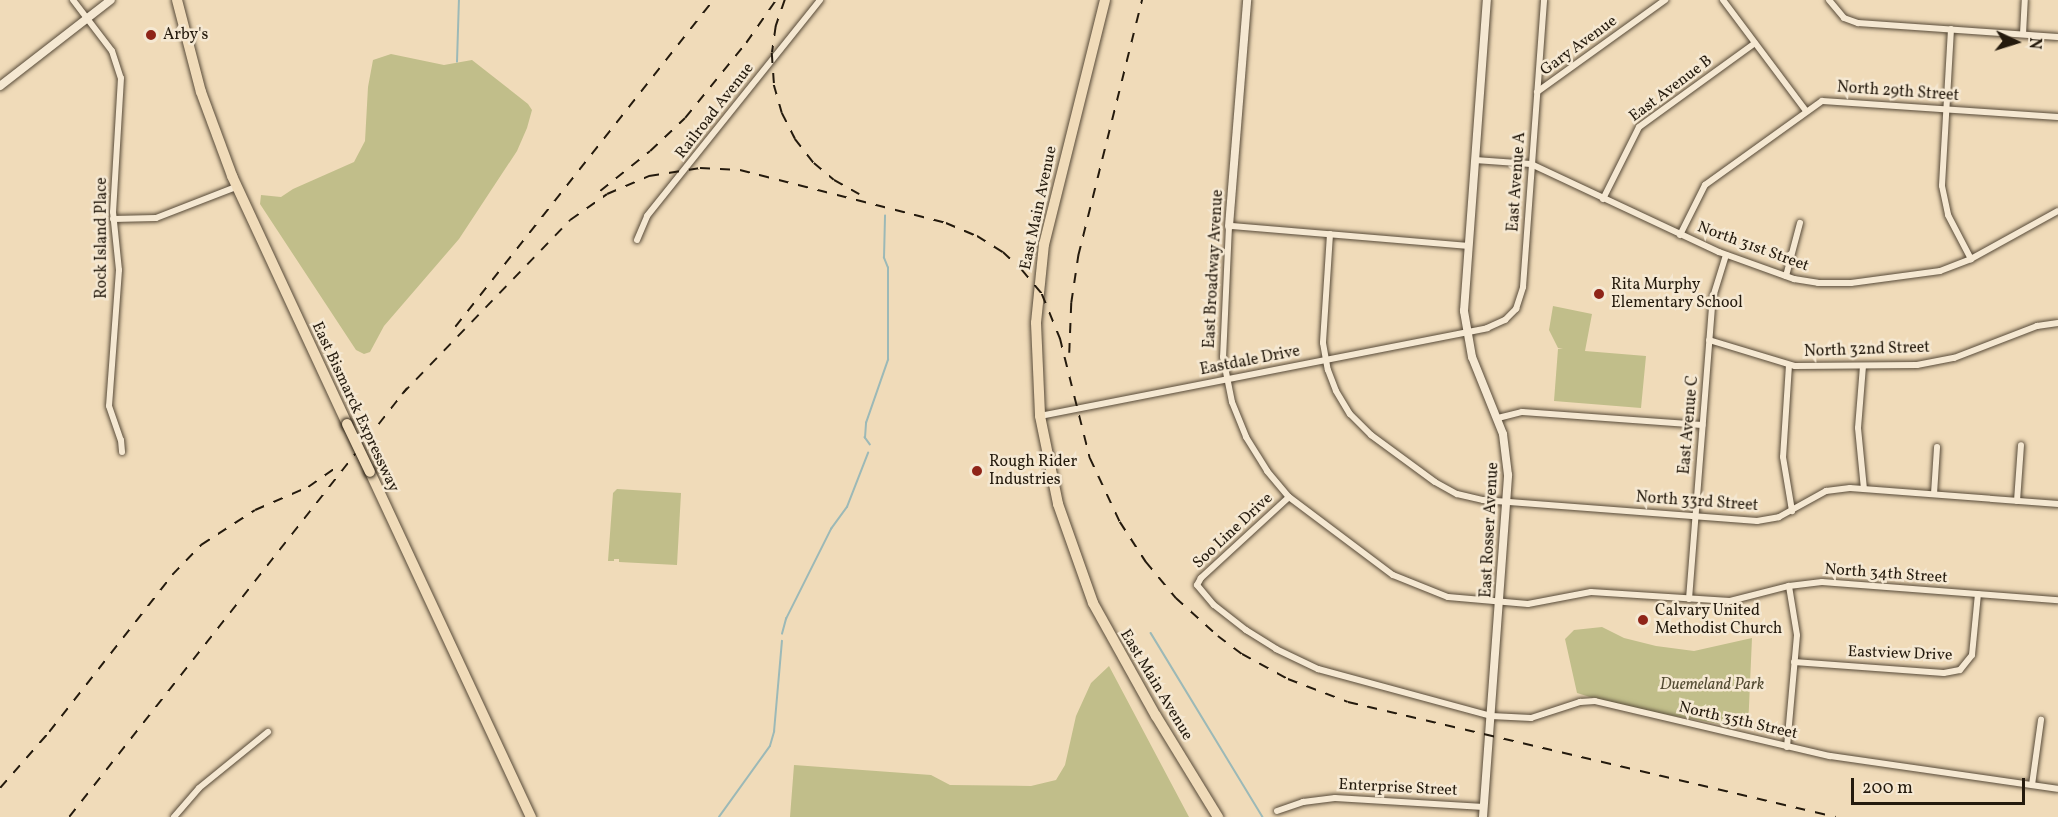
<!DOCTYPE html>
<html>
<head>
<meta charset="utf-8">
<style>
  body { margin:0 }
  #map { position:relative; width:2058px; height:817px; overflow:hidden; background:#f0dbb9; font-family:Vollkorn,serif }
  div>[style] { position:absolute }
  .green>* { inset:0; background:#c1be8a }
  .stream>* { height:1.5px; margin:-0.75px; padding:0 0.75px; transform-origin:0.75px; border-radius:0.75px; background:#9cb9b7 }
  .roads { filter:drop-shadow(0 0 2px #574a38) drop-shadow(0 0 2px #574a38) }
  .minor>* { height:6px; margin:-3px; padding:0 3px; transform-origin:3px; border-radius:3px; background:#f5e8d2 }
  .tertiary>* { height:8px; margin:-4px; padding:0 4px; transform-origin:4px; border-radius:4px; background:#f5e8d2 }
  .primary>* { height:10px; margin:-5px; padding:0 5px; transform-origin:5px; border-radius:5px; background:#f0dbb9 }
  .rail>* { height:1.5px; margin-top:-0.75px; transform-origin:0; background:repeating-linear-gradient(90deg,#241a0d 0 10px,transparent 0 20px) }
  .bridges { filter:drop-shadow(0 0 2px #241a0d) drop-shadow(0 0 2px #241a0d) }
  .primary-bridge>* { height:10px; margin:-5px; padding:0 5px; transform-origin:5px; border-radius:5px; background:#f0dbb9 }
  .dots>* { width:16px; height:16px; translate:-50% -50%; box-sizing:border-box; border:3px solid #f5e8d2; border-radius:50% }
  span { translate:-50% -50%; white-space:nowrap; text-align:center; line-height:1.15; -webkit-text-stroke:5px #f5e8d2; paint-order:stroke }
  .poi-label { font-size:16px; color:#241a0d }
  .left { translate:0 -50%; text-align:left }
  .street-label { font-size:16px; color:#241a0d }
  .park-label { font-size:16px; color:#534b32; font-style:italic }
  .north { position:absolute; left:1986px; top:12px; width:60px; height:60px; -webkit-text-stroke:4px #f5e8d2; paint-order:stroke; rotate:94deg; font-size:16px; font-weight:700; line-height:24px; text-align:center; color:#241a0d }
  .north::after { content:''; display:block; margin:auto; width:21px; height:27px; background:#241a0d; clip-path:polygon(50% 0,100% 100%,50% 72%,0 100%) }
  .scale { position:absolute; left:1851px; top:778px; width:174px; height:27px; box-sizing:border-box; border:3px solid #241a0d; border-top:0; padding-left:8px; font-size:18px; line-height:21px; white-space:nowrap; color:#241a0d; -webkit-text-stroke:4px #f5e8d2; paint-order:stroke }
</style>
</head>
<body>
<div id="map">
  <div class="green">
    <i style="clip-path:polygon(391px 54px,444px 65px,472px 60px,528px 104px,532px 110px,527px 128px,517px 151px,459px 239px,384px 326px,370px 352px,364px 354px,356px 350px,260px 204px,261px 195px,281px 197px,293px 189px,354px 162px,365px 141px,368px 87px,373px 60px)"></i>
    <i style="clip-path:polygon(1553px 306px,1592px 314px,1585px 351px,1646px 356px,1641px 408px,1554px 401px,1558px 349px,1563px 349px,1558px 348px,1549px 330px)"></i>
    <i style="clip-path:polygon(617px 489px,681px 493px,677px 565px,619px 562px,619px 559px,614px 559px,614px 561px,608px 561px,613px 493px)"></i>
    <i style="clip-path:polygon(1602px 627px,1624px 638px,1656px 646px,1694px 651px,1752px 638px,1748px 729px,1619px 706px,1577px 693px,1565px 639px,1574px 630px)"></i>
    <i style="clip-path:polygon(1109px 666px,1189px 817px,790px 817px,794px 765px,931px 775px,950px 785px,1031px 786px,1056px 780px,1065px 765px,1076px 716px,1091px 683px)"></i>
  </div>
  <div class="stream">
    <i style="left:457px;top:62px;width:62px;rotate:-88.2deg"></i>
    <i style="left:870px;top:445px;width:9px;rotate:-126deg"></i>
    <i style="left:865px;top:438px;width:15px;rotate:-86deg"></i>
    <i style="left:866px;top:423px;width:67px;rotate:-70.8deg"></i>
    <i style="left:888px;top:360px;width:92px;rotate:-90deg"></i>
    <i style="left:888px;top:268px;width:11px;rotate:-112deg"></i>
    <i style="left:884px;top:258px;width:42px;rotate:-88.6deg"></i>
    <i style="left:1151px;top:633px;width:215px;rotate:58.7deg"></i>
    <i style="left:782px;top:634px;width:16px;rotate:-75deg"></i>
    <i style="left:786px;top:619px;width:101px;rotate:-63.4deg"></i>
    <i style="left:831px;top:529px;width:27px;rotate:-54deg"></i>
    <i style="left:847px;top:507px;width:58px;rotate:-68.7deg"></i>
    <i style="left:719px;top:817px;width:87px;rotate:-54.3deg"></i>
    <i style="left:770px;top:746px;width:15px;rotate:-74deg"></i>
    <i style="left:774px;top:732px;width:91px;rotate:-85deg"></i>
  </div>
  <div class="roads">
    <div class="minor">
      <i style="left:73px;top:0;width:64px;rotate:52.6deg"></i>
      <i style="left:112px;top:51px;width:28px;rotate:72deg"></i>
      <i style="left:121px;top:78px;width:134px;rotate:93.4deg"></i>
      <i style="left:113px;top:212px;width:58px;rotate:84.1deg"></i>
      <i style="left:119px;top:270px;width:136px;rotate:94.2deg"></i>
      <i style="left:109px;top:406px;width:36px;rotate:71deg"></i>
      <i style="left:121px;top:440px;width:12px;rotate:85deg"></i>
      <i style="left:1723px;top:0;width:139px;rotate:53.2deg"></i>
      <i style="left:1829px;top:0;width:23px;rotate:50deg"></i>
      <i style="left:1844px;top:18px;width:15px;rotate:20deg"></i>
      <i style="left:1858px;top:23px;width:200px;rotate:4deg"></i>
      <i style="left:1951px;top:29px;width:157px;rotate:93.3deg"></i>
      <i style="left:1942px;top:186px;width:30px;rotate:78deg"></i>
      <i style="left:1948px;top:215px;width:50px;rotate:62.4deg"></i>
      <i style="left:2023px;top:34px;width:34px;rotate:-87deg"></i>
      <i style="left:1537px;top:92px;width:158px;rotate:-35.7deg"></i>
      <i style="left:1475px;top:160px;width:56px;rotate:4.1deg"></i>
      <i style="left:1531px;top:164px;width:208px;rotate:25.1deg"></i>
      <i style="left:1719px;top:252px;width:80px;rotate:19.8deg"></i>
      <i style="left:1794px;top:279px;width:24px;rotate:9deg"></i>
      <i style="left:1818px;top:283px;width:33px"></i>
      <i style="left:1851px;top:283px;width:90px;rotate:-7.7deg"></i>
      <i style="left:1940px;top:271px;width:33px;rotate:-21deg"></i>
      <i style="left:1971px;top:259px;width:99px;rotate:-28.9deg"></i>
      <i style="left:1603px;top:199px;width:80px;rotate:-63.4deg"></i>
      <i style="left:1639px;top:127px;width:143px;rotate:-35.9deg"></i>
      <i style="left:113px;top:219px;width:43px;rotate:-1.3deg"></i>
      <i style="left:156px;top:218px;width:86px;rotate:-21.2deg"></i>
      <i style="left:1330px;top:234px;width:109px;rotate:93.7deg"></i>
      <i style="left:1323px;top:343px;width:27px;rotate:80deg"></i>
      <i style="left:1328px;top:370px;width:22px;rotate:69deg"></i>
      <i style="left:1336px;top:391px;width:27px;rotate:59deg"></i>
      <i style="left:1350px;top:414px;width:30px;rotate:45deg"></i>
      <i style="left:1371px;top:435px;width:79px;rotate:36.3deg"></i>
      <i style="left:1435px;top:482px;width:25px;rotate:29deg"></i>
      <i style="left:1457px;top:494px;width:27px;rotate:13deg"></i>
      <i style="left:1483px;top:500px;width:275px;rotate:4.4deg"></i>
      <i style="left:1757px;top:521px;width:22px;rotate:-10deg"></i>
      <i style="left:1779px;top:517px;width:54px;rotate:-29deg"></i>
      <i style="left:1826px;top:491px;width:24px;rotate:-7deg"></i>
      <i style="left:1850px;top:488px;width:209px;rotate:4.4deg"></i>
      <i style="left:1680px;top:235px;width:56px;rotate:-63.4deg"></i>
      <i style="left:1705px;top:185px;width:144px;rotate:-35.7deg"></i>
      <i style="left:1822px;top:101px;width:237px;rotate:3.9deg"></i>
      <i style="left:637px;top:240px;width:26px;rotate:-67deg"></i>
      <i style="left:647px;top:216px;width:277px;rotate:-51.3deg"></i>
      <i style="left:1469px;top:246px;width:241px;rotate:-175.2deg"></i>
      <i style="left:1229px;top:226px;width:131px;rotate:92.6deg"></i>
      <i style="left:1223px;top:357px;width:46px;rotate:78.7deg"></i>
      <i style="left:1232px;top:402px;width:38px;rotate:68deg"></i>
      <i style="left:1246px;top:437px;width:40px;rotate:58deg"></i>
      <i style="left:1267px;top:471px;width:34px;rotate:50deg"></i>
      <i style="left:1289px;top:497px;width:130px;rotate:36.9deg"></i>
      <i style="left:1393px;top:575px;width:59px;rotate:21.8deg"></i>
      <i style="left:1448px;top:597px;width:80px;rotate:5deg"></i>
      <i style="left:1528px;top:604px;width:64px;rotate:-10.8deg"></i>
      <i style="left:1591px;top:592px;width:139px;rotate:3.7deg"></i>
      <i style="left:1730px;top:601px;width:61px;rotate:-14.3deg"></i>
      <i style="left:1789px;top:586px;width:33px;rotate:-7deg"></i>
      <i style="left:1822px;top:582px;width:237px;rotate:4.4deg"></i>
      <i style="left:1786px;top:276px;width:55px;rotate:-75.2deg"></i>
      <i style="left:1709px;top:340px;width:90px;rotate:16.8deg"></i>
      <i style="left:1795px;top:366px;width:122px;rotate:-0.5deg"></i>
      <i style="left:1917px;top:365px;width:38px;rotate:-11deg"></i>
      <i style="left:1954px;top:358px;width:89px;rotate:-21.1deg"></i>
      <i style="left:2037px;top:326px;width:21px;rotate:-8deg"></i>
      <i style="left:1789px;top:365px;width:92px;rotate:93.7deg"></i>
      <i style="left:1783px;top:457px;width:55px;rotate:80.5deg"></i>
      <i style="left:1863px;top:366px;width:62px;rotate:94.6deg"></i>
      <i style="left:1858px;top:428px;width:61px;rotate:84.4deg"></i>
      <i style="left:1040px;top:416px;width:456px;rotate:-11.1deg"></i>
      <i style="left:1487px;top:328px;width:20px;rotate:-24deg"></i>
      <i style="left:1505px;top:320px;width:16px;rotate:-45deg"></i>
      <i style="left:1516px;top:309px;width:23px;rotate:-72deg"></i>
      <i style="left:1523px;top:287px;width:288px;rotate:-85.8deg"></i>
      <i style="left:1498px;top:418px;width:25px;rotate:-14deg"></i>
      <i style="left:1522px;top:412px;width:181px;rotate:4.1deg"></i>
      <i style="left:1934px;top:494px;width:47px;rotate:-86.3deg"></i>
      <i style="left:1289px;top:497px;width:120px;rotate:137.4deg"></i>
      <i style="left:1201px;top:578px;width:8px;rotate:120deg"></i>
      <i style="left:1197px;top:585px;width:26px;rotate:50deg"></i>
      <i style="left:1214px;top:605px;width:41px;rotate:38deg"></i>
      <i style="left:1246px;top:630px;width:36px;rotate:32deg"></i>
      <i style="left:1276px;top:649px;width:47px;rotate:25.5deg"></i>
      <i style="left:1318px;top:669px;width:179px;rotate:15.2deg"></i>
      <i style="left:1491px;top:716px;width:40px;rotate:2.9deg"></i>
      <i style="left:1531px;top:718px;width:52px;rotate:-18.1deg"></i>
      <i style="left:1580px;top:702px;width:15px;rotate:-4deg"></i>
      <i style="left:1595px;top:701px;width:241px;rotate:13.2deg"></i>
      <i style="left:1830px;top:756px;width:230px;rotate:8.2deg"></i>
      <i style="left:2017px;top:501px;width:56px;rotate:-85.9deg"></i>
      <i style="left:1689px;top:599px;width:303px;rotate:-85.5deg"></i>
      <i style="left:1713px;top:297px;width:44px;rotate:-72.8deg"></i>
      <i style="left:1794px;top:662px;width:150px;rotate:4.2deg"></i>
      <i style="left:1944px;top:673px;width:16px;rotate:-11deg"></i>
      <i style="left:1960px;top:670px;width:19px;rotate:-51deg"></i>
      <i style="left:1972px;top:655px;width:61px;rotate:-84.4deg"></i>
      <i style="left:1787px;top:747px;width:112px;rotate:-84.9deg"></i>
      <i style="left:1797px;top:635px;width:50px;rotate:-99.3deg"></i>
      <i style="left:2032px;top:785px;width:66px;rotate:-82.1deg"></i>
      <i style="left:1277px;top:811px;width:28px;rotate:-19deg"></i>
      <i style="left:1303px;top:802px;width:32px;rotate:-7deg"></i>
      <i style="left:1335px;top:798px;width:149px;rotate:3.5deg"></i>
      <i style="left:174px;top:817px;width:38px;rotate:-49deg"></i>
      <i style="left:199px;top:788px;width:89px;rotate:-39.1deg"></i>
    </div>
    <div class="tertiary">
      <i style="left:0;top:86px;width:140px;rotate:-37.8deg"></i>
      <i style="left:1229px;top:226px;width:227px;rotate:-85.4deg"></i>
      <i style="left:1483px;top:817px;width:343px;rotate:-85.8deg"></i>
      <i style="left:1508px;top:475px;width:41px;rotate:-97deg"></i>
      <i style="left:1503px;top:434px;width:83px;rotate:-111.9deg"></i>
      <i style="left:1472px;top:357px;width:47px;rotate:-99.9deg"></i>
      <i style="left:1464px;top:311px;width:312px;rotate:-85.8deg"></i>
    </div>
    <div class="primary">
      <i style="left:177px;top:0;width:95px;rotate:75.4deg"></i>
      <i style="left:201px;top:92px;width:90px;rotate:69.7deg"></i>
      <i style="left:232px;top:176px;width:273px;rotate:65.1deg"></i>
      <i style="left:1105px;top:0;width:252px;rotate:104deg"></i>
      <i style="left:1044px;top:244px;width:79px;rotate:95.8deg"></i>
      <i style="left:1036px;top:323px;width:93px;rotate:87.5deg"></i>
      <i style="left:1040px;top:416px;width:90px;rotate:78.4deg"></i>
      <i style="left:1058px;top:504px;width:105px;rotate:70.5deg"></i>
      <i style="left:1093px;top:603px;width:129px;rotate:60.9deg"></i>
      <i style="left:1156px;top:716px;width:119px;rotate:58.5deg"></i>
      <i style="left:370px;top:472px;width:381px;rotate:65deg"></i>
    </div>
  </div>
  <div class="rail">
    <i style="left:785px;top:0;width:28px;rotate:109deg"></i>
    <i style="left:776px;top:26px;width:27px;rotate:98deg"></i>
    <i style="left:772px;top:53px;width:32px;rotate:86deg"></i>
    <i style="left:774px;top:85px;width:29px;rotate:74deg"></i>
    <i style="left:782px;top:113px;width:29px;rotate:63deg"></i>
    <i style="left:795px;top:139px;width:31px;rotate:52deg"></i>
    <i style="left:814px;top:163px;width:26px;rotate:40deg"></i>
    <i style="left:834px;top:180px;width:29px;rotate:29deg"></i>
    <i style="left:600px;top:191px;width:64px;rotate:-38.7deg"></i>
    <i style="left:650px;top:151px;width:48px;rotate:-43.3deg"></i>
    <i style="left:685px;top:118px;width:97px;rotate:-50.9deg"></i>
    <i style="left:746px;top:43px;width:52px;rotate:-55.1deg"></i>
    <i style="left:455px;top:327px;width:417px;rotate:-51.7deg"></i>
    <i style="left:1069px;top:353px;width:50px;rotate:-87.7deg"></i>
    <i style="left:1071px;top:303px;width:48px;rotate:-81.5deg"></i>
    <i style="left:1078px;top:256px;width:264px;rotate:-76deg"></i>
    <i style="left:402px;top:394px;width:242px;rotate:-46deg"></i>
    <i style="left:570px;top:220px;width:45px;rotate:-35.1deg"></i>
    <i style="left:607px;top:194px;width:46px;rotate:-23.2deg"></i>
    <i style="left:649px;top:176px;width:52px;rotate:-8.9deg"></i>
    <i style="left:700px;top:168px;width:40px;rotate:2.9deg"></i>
    <i style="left:740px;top:170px;width:213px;rotate:14.4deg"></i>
    <i style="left:946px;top:223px;width:34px;rotate:23deg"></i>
    <i style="left:977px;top:236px;width:31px;rotate:32deg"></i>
    <i style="left:1003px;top:252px;width:26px;rotate:43deg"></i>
    <i style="left:1022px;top:270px;width:31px;rotate:50deg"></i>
    <i style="left:1042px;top:294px;width:48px;rotate:67.8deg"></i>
    <i style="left:1060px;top:338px;width:124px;rotate:76deg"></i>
    <i style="left:1090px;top:458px;width:71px;rotate:64.9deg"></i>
    <i style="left:1120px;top:522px;width:48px;rotate:57deg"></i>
    <i style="left:1146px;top:562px;width:47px;rotate:50.2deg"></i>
    <i style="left:1176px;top:598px;width:57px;rotate:42.1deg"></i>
    <i style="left:1218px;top:636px;width:30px;rotate:37deg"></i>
    <i style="left:1242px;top:654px;width:52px;rotate:28.5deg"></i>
    <i style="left:1288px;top:679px;width:64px;rotate:21deg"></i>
    <i style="left:1348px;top:702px;width:501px;rotate:13.26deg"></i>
    <i style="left:0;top:788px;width:74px;rotate:-48.8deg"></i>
    <i style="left:49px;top:732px;width:199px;rotate:-51.9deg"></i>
    <i style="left:172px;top:575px;width:42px;rotate:-46deg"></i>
    <i style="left:201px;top:545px;width:64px;rotate:-32.9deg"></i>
    <i style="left:255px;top:510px;width:58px;rotate:-23.5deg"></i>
    <i style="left:308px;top:487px;width:39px;rotate:-35deg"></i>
    <i style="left:69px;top:817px;width:546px;rotate:-51.77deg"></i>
  </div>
  <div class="bridges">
    <div class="primary-bridge">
      <i style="left:347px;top:424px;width:53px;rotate:64.4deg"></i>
    </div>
  </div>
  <div class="dots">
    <i style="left:151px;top:35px;background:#8f2418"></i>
    <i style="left:1599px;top:294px;background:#8f2418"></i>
    <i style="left:977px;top:471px;background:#8f2418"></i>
    <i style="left:1643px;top:620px;background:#8f2418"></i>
  </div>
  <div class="poi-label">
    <span class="left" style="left:163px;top:35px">Arby's</span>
    <span class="left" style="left:1611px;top:294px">Rita Murphy<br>Elementary School</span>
    <span class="left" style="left:989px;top:471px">Rough Rider<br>Industries</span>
    <span class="left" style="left:1655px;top:620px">Calvary United<br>Methodist Church</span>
  </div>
  <div class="street-label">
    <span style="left:1579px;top:46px;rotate:-36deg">Gary Avenue</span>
    <span style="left:1671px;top:89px;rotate:-37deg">East Avenue B</span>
    <span style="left:1898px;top:92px;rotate:4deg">North 29th Street</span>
    <span style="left:715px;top:111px;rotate:-52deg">Railroad Avenue</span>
    <span style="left:1517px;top:182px;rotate:-86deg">East Avenue A</span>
    <span style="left:1039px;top:208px;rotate:-78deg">East Main Avenue</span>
    <span style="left:102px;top:238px;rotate:-90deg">Rock Island Place</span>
    <span style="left:1753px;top:247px;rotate:20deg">North 31st Street</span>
    <span style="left:1214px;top:269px;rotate:-87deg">East Broadway Avenue</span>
    <span style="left:1867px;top:350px;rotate:-2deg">North 32nd Street</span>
    <span style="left:1250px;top:361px;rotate:-11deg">Eastdale Drive</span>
    <span style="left:355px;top:407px;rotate:65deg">East Bismarck Expressway</span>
    <span style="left:1689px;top:425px;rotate:-85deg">East Avenue C</span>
    <span style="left:1697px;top:502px;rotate:4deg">North 33rd Street</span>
    <span style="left:1490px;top:530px;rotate:-87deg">East Rosser Avenue</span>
    <span style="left:1233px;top:531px;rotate:-43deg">Soo Line Drive</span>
    <span style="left:1886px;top:574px;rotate:4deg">North 34th Street</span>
    <span style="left:1900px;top:654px;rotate:2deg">Eastview Drive</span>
    <span style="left:1156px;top:685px;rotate:59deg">East Main Avenue</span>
    <span style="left:1738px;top:721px;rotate:13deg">North 35th Street</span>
    <span style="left:1398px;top:788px;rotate:3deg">Enterprise Street</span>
  </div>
  <div class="park-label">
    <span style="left:1712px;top:685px">Duemeland Park</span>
  </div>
  <div class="north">N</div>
  <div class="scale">200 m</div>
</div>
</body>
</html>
